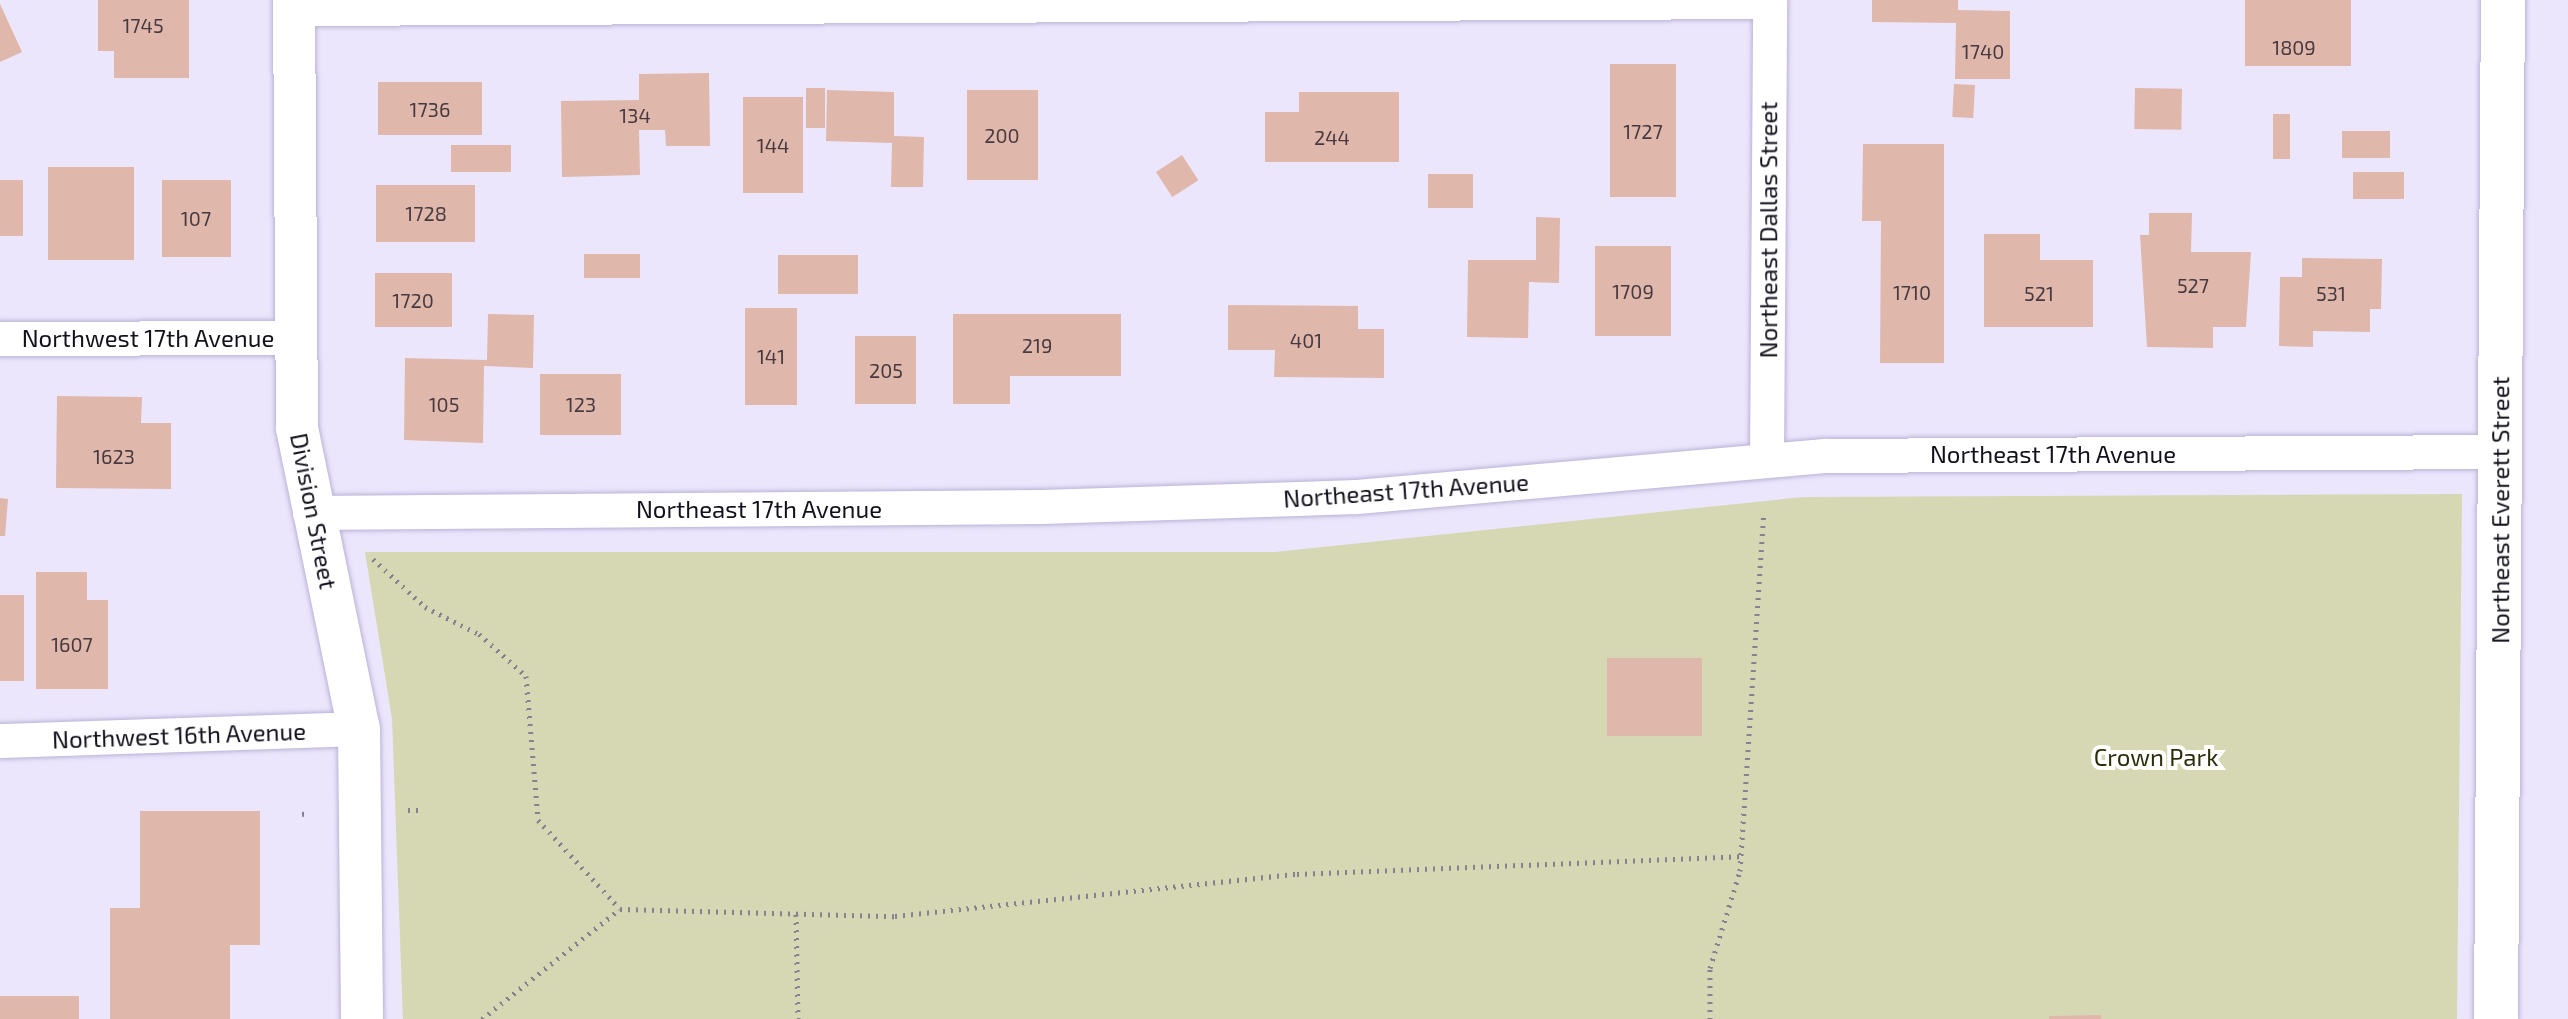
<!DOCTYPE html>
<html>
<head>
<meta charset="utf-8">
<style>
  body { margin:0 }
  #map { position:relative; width:2568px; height:1019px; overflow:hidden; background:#ebe6fc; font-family:"Exo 2",sans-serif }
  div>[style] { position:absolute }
  .green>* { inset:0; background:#d5d8b2 }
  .building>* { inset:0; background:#e0b7ab; transform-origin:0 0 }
  .path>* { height:5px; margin-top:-2.5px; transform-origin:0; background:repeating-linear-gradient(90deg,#858192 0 2px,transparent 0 8px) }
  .roads { filter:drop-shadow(0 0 2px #bab2d5) drop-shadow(0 0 2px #bab2d5) }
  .minor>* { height:34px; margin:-17px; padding:0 17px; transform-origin:17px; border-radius:17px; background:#fff }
  .tertiary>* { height:42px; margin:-21px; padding:0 21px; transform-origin:21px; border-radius:21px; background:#fff }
  .secondary>* { height:44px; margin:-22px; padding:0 22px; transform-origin:22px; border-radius:22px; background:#fff }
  span { translate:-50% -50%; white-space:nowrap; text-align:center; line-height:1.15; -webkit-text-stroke:8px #fff; paint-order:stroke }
  .number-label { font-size:20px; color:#463a40 }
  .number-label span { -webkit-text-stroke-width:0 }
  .street-label { font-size:24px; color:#13101c }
  .park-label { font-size:24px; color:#2c2d09 }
</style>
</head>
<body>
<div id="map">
  <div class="green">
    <i style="clip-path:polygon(2462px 494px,2457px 1019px,403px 1019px,392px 719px,365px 552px,1275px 552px,1803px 497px)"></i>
  </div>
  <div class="building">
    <i style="clip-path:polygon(98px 0,189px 0,189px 78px,114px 78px,114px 51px,98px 51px)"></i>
    <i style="clip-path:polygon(1872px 0,1958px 0,1958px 10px,2010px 11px,2010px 79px,1955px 79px,1956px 23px,1872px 22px)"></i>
    <i style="left:2245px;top:0;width:106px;height:66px"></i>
    <i style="clip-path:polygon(0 4px,22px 52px,0 62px)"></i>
    <i style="left:1610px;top:64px;width:66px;height:133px"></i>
    <i style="clip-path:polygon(709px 73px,710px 146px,666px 146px,665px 130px,639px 130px,640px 175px,562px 177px,561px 101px,639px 100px,639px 74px)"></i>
    <i style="left:378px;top:82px;width:104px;height:53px"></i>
    <i style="left:1954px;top:84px;width:21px;height:33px;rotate:3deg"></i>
    <i style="left:806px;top:88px;width:19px;height:40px"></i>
    <i style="left:2135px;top:88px;width:47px;height:41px;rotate:1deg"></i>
    <i style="clip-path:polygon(827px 90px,894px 92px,894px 136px,924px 137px,923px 187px,891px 187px,892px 143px,826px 141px)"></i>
    <i style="left:967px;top:90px;width:71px;height:90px"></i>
    <i style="clip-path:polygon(1299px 92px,1399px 92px,1399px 162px,1265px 162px,1265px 112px,1299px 112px)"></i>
    <i style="left:743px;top:97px;width:60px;height:96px"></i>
    <i style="left:2273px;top:114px;width:17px;height:45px"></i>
    <i style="left:2390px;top:131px;width:27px;height:48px;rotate:90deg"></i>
    <i style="clip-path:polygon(1863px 144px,1944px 144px,1944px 363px,1880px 363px,1881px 221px,1862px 221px)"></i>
    <i style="left:511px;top:145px;width:27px;height:60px;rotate:90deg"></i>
    <i style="left:1182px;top:155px;width:30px;height:31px;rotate:57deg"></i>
    <i style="left:48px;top:167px;width:86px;height:93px"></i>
    <i style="left:2353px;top:172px;width:51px;height:27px"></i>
    <i style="left:1428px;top:174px;width:45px;height:34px"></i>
    <i style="left:0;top:180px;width:23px;height:56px"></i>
    <i style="left:162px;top:180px;width:69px;height:77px"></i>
    <i style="left:376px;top:185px;width:99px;height:57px"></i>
    <i style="clip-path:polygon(2149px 213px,2192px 213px,2191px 252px,2251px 252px,2246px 327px,2213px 327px,2213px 348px,2147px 347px,2140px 235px,2149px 235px)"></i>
    <i style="clip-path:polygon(1536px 217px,1560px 218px,1559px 283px,1529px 282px,1528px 338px,1467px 337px,1468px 260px,1536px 260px)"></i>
    <i style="clip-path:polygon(1984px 234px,2040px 234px,2040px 260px,2093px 260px,2093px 327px,1984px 327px)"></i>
    <i style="left:1595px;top:246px;width:76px;height:90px"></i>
    <i style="left:584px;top:254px;width:56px;height:24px"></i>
    <i style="left:778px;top:255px;width:80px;height:39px"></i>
    <i style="clip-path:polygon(2302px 258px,2382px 259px,2381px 309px,2370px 309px,2370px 332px,2313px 331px,2313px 347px,2279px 346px,2280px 277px,2302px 277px)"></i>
    <i style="left:375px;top:273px;width:77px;height:54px"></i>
    <i style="clip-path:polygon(1228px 305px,1358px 306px,1358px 329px,1384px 329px,1384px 378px,1274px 377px,1275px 350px,1228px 350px)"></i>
    <i style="left:745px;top:308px;width:52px;height:97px"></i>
    <i style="clip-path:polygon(488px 314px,534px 315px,533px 368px,484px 366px,483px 443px,404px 440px,405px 358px,487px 360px)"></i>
    <i style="clip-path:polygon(953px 314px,1121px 314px,1121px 376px,1010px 376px,1010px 404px,953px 404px)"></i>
    <i style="left:855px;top:336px;width:61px;height:68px"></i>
    <i style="left:540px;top:374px;width:81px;height:61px"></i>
    <i style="clip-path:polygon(57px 396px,142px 397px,141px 423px,171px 423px,171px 489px,56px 488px)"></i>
    <i style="clip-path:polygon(0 498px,8px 499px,5px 536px,0 536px)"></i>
    <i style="clip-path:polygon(36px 572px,87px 572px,87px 600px,108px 600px,108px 689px,36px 689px)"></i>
    <i style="left:0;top:595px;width:24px;height:86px"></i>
    <i style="left:1702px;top:658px;width:78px;height:95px;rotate:90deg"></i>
    <i style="clip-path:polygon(140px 811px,260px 811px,260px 945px,230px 945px,230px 1019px,110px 1019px,110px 908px,140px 908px)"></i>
    <i style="left:0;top:996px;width:79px;height:23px"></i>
    <i style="clip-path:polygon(2101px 1015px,2101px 1019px,2049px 1019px,2049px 1016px)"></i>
  </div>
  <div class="path">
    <i style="left:373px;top:559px;width:71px;rotate:42.7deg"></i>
    <i style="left:425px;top:607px;width:60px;rotate:26.6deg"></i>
    <i style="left:479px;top:634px;width:63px;rotate:41.8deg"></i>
    <i style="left:526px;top:676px;width:144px;rotate:85.2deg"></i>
    <i style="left:538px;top:820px;width:121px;rotate:47.3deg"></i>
    <i style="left:408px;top:810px;width:10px"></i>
    <i style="left:302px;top:814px;width:7px;rotate:-8deg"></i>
    <i style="left:796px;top:914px;width:105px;rotate:88.9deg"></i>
    <i style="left:482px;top:1019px;width:176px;rotate:-38.6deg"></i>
    <i style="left:620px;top:909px;width:275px;rotate:1.5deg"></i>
    <i style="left:895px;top:916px;width:404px;rotate:-6deg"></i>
    <i style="left:1297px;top:874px;width:444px;rotate:-2.3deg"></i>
    <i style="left:1710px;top:1019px;width:51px;rotate:-90deg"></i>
    <i style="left:1710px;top:968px;width:102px;rotate:-72.8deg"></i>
    <i style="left:1740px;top:871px;width:358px;rotate:-86.2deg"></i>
  </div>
  <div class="roads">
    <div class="minor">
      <i style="left:294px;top:9px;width:1476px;rotate:-0.27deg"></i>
      <i style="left:0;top:339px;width:297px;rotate:-0.2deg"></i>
      <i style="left:1767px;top:460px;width:460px;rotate:-89.6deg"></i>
      <i style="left:310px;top:513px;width:732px;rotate:-0.47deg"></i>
      <i style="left:1042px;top:507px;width:315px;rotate:-1.8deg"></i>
      <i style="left:1357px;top:497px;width:470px;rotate:-5deg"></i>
      <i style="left:1825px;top:456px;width:676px;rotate:-0.34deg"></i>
      <i style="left:0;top:741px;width:359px;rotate:-1.9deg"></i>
    </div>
    <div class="tertiary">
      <i style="left:294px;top:0;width:428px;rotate:89.6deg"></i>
      <i style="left:297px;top:428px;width:307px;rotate:78.4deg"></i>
      <i style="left:359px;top:729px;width:290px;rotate:89.4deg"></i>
    </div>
    <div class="secondary">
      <i style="left:2496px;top:1019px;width:1019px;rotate:-89.61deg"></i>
    </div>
  </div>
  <div class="number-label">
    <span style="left:143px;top:25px">1745</span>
    <span style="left:2294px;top:47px">1809</span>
    <span style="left:1983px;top:51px">1740</span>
    <span style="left:430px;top:109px">1736</span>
    <span style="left:635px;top:115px">134</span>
    <span style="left:1643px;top:131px">1727</span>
    <span style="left:1002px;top:135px">200</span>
    <span style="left:1332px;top:137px">244</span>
    <span style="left:773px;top:145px">144</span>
    <span style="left:426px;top:213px">1728</span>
    <span style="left:196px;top:218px">107</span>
    <span style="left:2193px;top:285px">527</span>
    <span style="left:1633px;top:291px">1709</span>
    <span style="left:1912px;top:292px">1710</span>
    <span style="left:2039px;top:293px">521</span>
    <span style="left:2331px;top:293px">531</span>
    <span style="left:413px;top:300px">1720</span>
    <span style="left:1306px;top:340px">401</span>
    <span style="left:1037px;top:345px">219</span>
    <span style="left:771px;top:356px">141</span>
    <span style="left:886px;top:370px">205</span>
    <span style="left:444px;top:404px">105</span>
    <span style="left:581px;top:404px">123</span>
    <span style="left:114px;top:456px">1623</span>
    <span style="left:72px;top:644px">1607</span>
  </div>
  <div class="street-label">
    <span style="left:1768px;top:230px;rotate:-90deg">Northeast Dallas Street</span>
    <span style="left:148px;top:338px">Northwest 17th Avenue</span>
    <span style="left:2053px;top:454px">Northeast 17th Avenue</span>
    <span style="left:1406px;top:490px;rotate:-4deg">Northeast 17th Avenue</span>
    <span style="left:759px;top:509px">Northeast 17th Avenue</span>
    <span style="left:2500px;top:510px;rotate:-90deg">Northeast Everett Street</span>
    <span style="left:314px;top:511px;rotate:79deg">Division Street</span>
    <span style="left:179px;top:735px;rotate:-2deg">Northwest 16th Avenue</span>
  </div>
  <div class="park-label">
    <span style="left:2156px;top:757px">Crown Park</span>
  </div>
</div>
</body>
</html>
